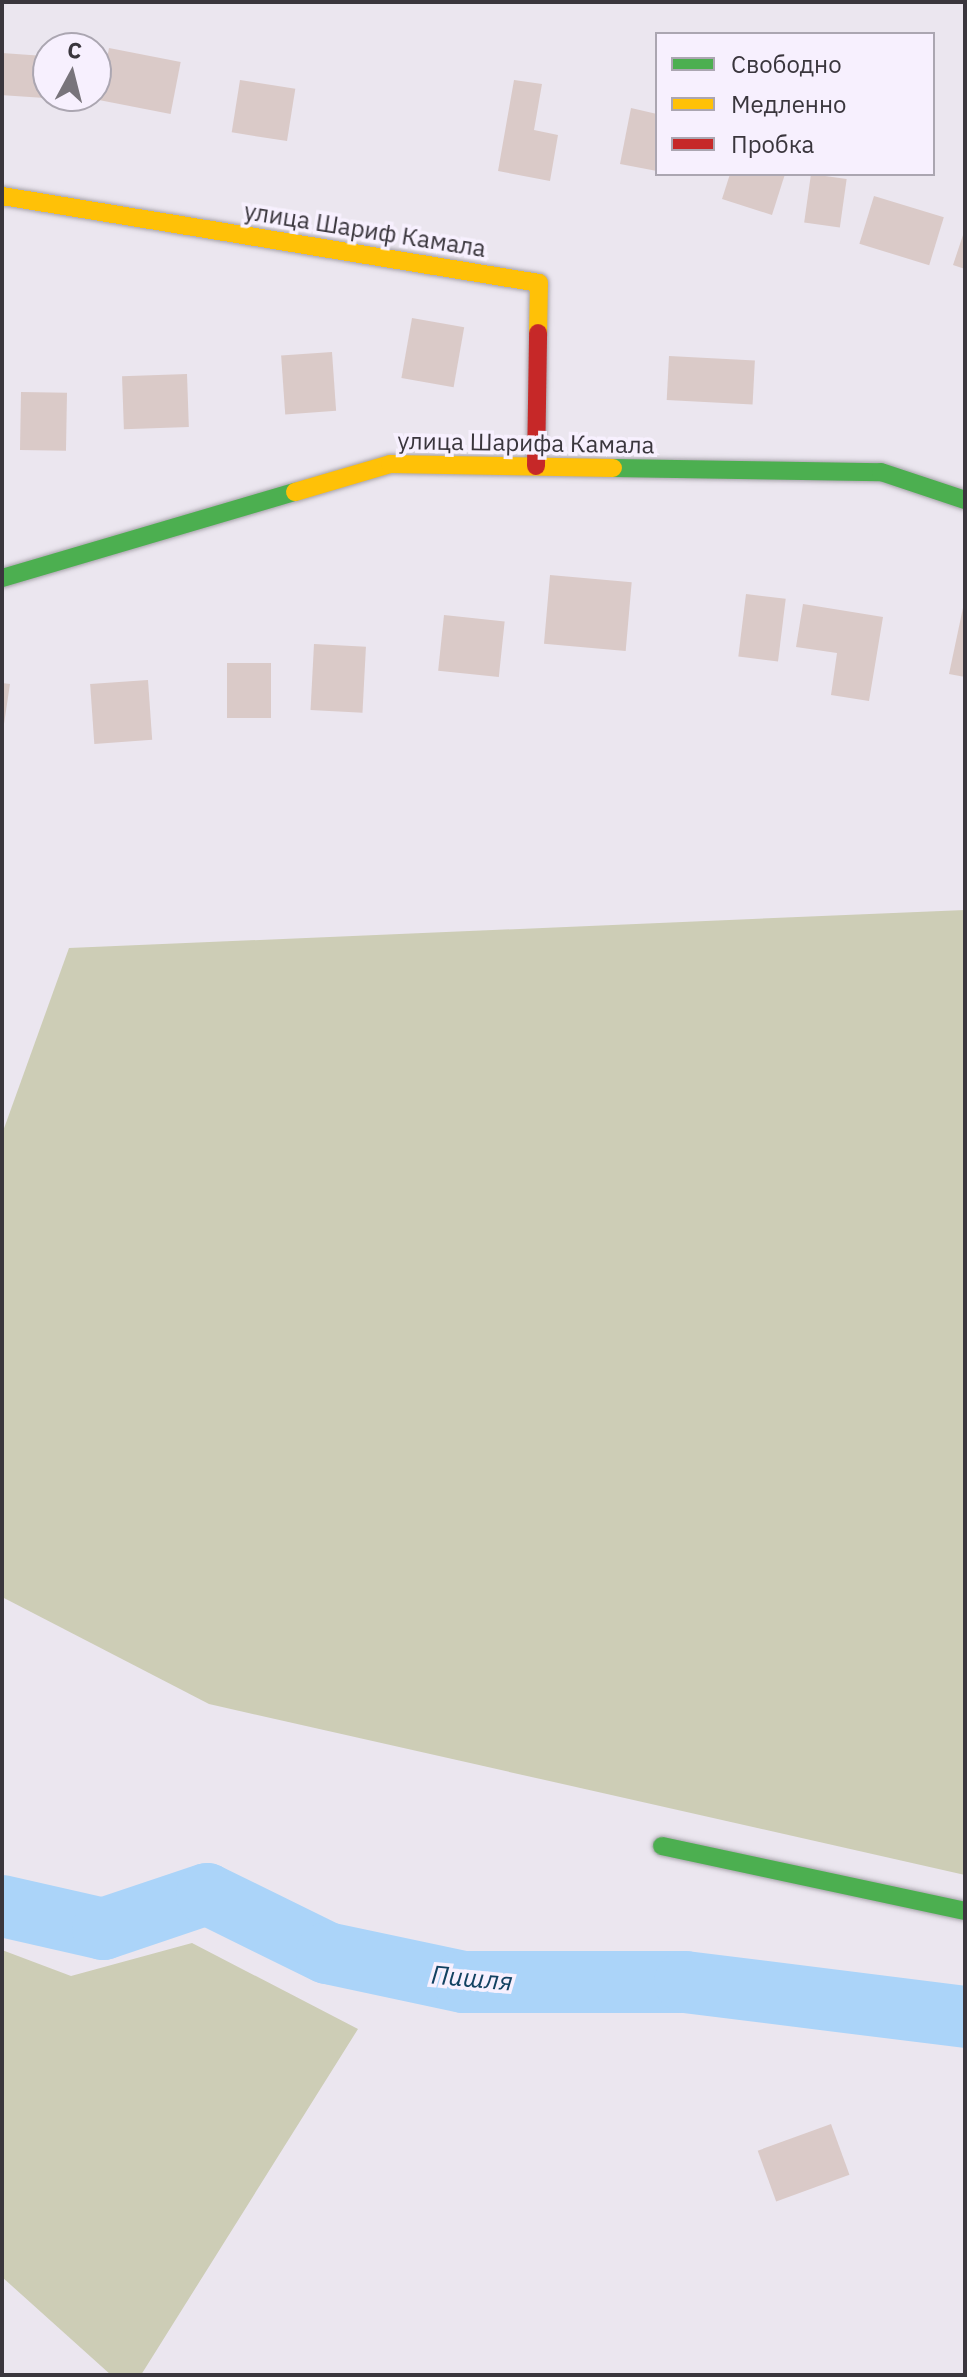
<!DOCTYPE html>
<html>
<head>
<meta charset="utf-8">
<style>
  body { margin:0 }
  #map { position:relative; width:967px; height:2377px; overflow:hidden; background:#ebe6ef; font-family:"IBM Plex Sans",sans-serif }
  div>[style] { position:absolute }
  .green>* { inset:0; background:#cdcdb6 }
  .river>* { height:62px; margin:-31px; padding:0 31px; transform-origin:31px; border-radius:31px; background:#abd4f9 }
  .building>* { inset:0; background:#dacac8; transform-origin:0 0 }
  .roads { filter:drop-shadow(0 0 2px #a6a2a9) drop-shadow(0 0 2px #a6a2a9) }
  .fast>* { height:18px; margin:-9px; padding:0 9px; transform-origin:9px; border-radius:9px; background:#4caf50 }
  .slow>* { height:18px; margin:-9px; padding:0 9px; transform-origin:9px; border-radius:9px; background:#ffc107 }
  .jam>* { height:18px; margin:-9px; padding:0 9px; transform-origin:9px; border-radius:9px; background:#c62828 }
  span { translate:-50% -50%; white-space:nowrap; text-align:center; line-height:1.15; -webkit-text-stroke:7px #f7f0fe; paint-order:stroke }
  .street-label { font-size:24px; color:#3a363d }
  .water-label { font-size:26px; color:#124161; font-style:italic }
  .frame { position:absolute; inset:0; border:4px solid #3a363d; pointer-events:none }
  .legend { position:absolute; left:655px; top:32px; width:280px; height:144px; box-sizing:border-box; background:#f7f0fe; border:2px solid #aba6b1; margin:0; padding:10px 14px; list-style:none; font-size:24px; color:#3a363d }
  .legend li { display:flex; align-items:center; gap:16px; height:40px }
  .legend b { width:40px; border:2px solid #aba6b1 }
  .north { position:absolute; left:32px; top:32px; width:80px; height:80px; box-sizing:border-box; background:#f7f0fe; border:2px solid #aba6b1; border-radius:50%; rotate:7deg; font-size:22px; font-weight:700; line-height:32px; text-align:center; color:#3a363d }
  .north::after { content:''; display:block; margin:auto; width:28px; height:36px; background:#78747b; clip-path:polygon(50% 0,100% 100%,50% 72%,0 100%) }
</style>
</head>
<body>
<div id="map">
  <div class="green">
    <i style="clip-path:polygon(965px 910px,965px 1875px,209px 1704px,2px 1597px,2px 1134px,69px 948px)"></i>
    <i style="clip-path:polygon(192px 1943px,358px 2029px,141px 2375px,111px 2375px,2px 2277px,2px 1950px,71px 1976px)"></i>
  </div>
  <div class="river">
    <i style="left:2px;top:1906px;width:104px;rotate:12.8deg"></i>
    <i style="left:103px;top:1929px;width:110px;rotate:-18.6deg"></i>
    <i style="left:207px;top:1894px;width:134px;rotate:26.2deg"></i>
    <i style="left:327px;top:1953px;width:140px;rotate:12deg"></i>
    <i style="left:464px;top:1982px;width:221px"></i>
    <i style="left:685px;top:1982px;width:282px;rotate:7.1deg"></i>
  </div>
  <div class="building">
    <i style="left:109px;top:48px;width:73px;height:53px;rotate:11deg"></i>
    <i style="left:2px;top:53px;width:46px;height:42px;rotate:4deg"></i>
    <i style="left:240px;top:80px;width:56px;height:53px;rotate:9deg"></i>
    <i style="clip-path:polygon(514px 80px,542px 84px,534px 130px,558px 135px,550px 181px,498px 171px)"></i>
    <i style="clip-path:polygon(631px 108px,657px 114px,657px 171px,620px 164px)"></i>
    <i style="clip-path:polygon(730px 174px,785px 174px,772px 215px,722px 199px)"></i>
    <i style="left:811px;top:174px;width:36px;height:49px;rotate:8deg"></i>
    <i style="left:874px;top:196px;width:73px;height:50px;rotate:17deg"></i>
    <i style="clip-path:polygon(964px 232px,965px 232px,965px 269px,953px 265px)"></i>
    <i style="left:412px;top:318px;width:53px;height:61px;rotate:10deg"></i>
    <i style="left:332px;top:352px;width:59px;height:51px;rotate:86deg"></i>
    <i style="left:669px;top:356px;width:86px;height:44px;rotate:3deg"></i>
    <i style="left:187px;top:374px;width:53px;height:65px;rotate:88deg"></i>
    <i style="left:21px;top:392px;width:46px;height:58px;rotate:1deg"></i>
    <i style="left:550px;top:575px;width:82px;height:69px;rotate:5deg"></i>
    <i style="left:746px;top:594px;width:40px;height:63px;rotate:7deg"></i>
    <i style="clip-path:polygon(964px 603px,965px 603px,965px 677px,949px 674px)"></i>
    <i style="clip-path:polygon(803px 604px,883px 617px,869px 701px,831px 695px,837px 653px,796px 647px)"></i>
    <i style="left:444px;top:615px;width:61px;height:56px;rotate:6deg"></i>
    <i style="left:314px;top:644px;width:52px;height:66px;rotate:3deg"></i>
    <i style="left:227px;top:663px;width:44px;height:55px"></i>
    <i style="left:148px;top:680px;width:60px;height:58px;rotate:86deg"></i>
    <i style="clip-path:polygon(2px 683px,10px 684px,4px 724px,2px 724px)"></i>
    <i style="left:831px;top:2124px;width:54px;height:78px;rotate:70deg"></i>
  </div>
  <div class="roads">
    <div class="fast">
      <i style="left:613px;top:468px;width:268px;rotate:0.9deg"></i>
      <i style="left:881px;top:472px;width:89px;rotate:18.4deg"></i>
      <i style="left:2px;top:578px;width:305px;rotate:-16.4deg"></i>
      <i style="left:662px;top:1846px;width:310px;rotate:12.1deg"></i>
    </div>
    <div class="slow">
      <i style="left:2px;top:196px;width:544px;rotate:9.2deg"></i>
      <i style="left:539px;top:283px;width:50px;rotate:91.1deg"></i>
      <i style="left:295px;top:492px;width:99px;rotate:-16.4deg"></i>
      <i style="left:390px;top:464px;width:223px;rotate:1deg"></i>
    </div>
    <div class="jam">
      <i style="left:536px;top:466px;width:133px;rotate:-89.1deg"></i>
    </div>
  </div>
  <div class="street-label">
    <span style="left:365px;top:230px;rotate:9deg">улица Шариф Камала</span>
    <span style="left:526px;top:443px;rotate:1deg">улица Шарифа Камала</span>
  </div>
  <div class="water-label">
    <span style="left:472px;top:1978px;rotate:5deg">Пишля</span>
  </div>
  <div class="frame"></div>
  <ul class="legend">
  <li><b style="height:10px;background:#4caf50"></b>Свободно</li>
  <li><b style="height:10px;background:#ffc107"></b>Медленно</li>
  <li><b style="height:10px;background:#c62828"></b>Пробка</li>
  </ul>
  <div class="north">С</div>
</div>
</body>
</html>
